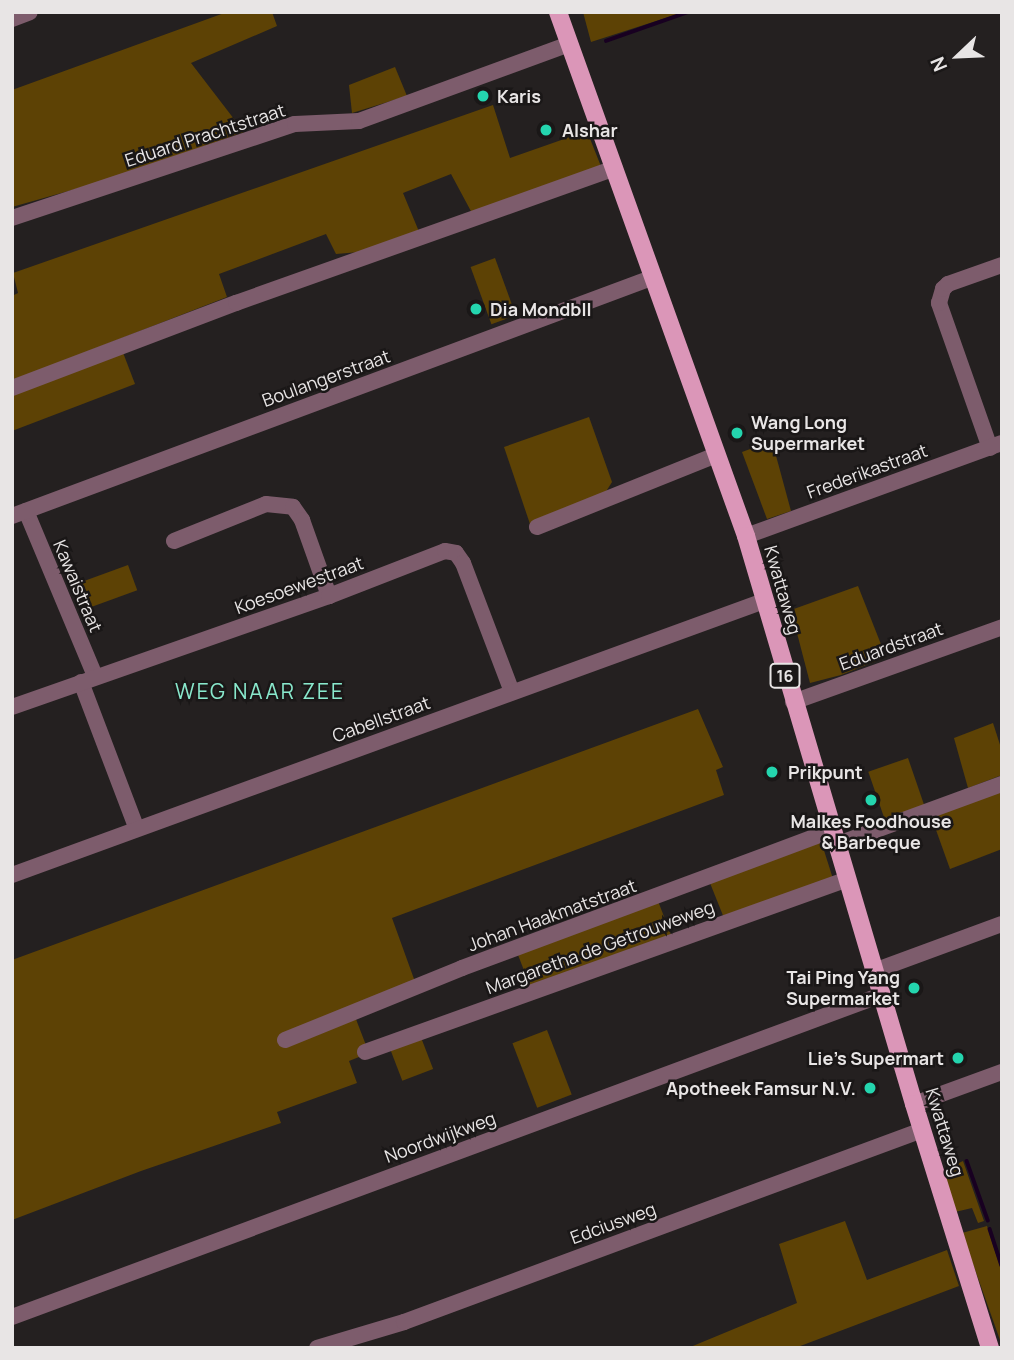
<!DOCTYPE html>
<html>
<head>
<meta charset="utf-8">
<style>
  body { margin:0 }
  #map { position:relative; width:1014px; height:1360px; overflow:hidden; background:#242020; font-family:Manrope,sans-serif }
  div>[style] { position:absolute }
  .green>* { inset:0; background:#5d4205; transform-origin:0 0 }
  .stream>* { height:3.5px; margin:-1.75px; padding:0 1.75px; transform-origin:1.75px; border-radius:1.75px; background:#180021 }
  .minor>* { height:16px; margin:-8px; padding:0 8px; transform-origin:8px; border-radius:8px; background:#7d5c6c }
  .major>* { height:18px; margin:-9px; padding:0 9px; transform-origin:9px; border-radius:9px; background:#db96b8 }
  .dots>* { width:19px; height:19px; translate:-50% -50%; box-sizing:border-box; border:4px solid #1a1717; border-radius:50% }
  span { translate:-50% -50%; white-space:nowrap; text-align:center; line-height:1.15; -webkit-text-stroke:5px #1a1717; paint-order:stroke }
  .shield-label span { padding:2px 5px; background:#1a1717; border:2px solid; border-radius:5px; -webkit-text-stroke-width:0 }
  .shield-label { font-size:16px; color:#e8e5e5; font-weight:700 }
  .poi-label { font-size:18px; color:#e8e5e5; font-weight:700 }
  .left { translate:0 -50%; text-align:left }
  .right { translate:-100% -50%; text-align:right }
  .street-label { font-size:18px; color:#e8e5e5 }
  .quarter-label { font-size:21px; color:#89e9cd; letter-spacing:2px }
  .frame { position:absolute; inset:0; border:14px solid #e8e5e5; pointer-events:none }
  .north { position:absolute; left:923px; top:21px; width:70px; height:70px; -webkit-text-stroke:5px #1a1717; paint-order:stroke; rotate:247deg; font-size:19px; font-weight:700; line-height:28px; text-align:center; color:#e8e5e5 }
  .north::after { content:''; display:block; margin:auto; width:24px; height:32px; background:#e8e5e5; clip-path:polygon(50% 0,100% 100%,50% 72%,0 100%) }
</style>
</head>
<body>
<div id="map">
  <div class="green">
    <i style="clip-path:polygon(227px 12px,272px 12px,277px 26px,191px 63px,244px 132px,118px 177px,12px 207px,12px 90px)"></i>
    <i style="clip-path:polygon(583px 12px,684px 12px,591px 42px)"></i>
    <i style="clip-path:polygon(395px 67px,407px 96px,352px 113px,349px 85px)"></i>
    <i style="clip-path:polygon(493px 105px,510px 158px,587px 131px,602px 169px,473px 215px,451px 174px,403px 193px,420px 234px,371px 251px,336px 254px,326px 234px,219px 274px,227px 297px,12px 381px,12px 296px,18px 293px,13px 273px)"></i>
    <i style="left:495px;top:258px;width:61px;height:26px;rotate:70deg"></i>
    <i style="clip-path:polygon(122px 350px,135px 384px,12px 431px,12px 394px)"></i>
    <i style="clip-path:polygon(589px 417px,612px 482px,602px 498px,531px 527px,504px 447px)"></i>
    <i style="clip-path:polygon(772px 441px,791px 511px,767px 519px,742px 452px)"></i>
    <i style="left:128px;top:565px;width:27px;height:54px;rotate:70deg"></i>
    <i style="clip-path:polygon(858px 586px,886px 657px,841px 675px,810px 683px,791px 610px)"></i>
    <i style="clip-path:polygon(698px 709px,723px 767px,716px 770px,724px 795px,392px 918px,418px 990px,354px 1014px,369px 1053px,349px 1061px,357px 1083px,277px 1112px,281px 1123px,141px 1171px,12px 1220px,12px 960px)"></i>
    <i style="clip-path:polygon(993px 723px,1002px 751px,1002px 775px,968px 788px,954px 738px)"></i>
    <i style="left:908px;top:758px;width:52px;height:42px;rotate:71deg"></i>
    <i style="clip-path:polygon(1002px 789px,1002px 849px,950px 869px,931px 816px)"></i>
    <i style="clip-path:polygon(818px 842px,822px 844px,833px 879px,724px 918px,710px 883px)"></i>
    <i style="left:658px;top:901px;width:36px;height:150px;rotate:69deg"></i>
    <i style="left:417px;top:1027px;width:45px;height:33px;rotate:69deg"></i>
    <i style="left:547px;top:1030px;width:69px;height:37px;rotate:69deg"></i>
    <i style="clip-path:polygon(963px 1161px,984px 1221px,978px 1223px,972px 1208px,955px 1212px,944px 1170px)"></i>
    <i style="clip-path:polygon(845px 1221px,867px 1280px,947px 1250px,959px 1286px,795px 1348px,688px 1348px,797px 1303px,779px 1244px)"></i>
    <i style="clip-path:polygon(987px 1226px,1002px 1273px,1000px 1340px,962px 1233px)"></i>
  </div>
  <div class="stream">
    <i style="left:606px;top:41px;width:87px;rotate:-19.5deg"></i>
    <i style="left:967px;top:1161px;width:63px;rotate:70.4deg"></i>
    <i style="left:990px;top:1229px;width:38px;rotate:72deg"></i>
  </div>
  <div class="minor">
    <i style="left:12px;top:19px;width:19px;rotate:-21deg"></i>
    <i style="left:12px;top:218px;width:298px;rotate:-18.4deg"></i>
    <i style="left:295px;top:124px;width:64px;rotate:-2.7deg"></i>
    <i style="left:359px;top:121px;width:224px;rotate:-20.1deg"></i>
    <i style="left:12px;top:388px;width:240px;rotate:-20.8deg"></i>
    <i style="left:236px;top:303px;width:402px;rotate:-19.6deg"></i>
    <i style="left:990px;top:448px;width:154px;rotate:-109.4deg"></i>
    <i style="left:939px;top:303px;width:15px;rotate:-74deg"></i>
    <i style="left:943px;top:289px;width:7px;rotate:-45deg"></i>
    <i style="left:948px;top:284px;width:57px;rotate:-19.4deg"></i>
    <i style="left:26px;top:511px;width:179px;rotate:67.3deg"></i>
    <i style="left:12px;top:516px;width:685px;rotate:-20.42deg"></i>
    <i style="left:537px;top:527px;width:193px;rotate:-21.9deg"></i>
    <i style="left:746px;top:536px;width:272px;rotate:-20deg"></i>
    <i style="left:174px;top:541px;width:99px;rotate:-21.9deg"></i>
    <i style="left:266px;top:504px;width:27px;rotate:6deg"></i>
    <i style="left:293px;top:507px;width:16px;rotate:55deg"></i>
    <i style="left:302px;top:520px;width:81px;rotate:70.4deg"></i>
    <i style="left:81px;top:682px;width:155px;rotate:69.2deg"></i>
    <i style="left:793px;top:702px;width:222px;rotate:-19.7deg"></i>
    <i style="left:12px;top:707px;width:336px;rotate:-19.3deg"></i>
    <i style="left:329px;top:596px;width:124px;rotate:-21.2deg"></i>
    <i style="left:445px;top:551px;width:11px;rotate:10deg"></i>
    <i style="left:456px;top:553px;width:12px;rotate:55deg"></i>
    <i style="left:463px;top:563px;width:138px;rotate:69.2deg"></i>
    <i style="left:838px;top:844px;width:175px;rotate:-20.1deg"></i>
    <i style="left:12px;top:875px;width:800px;rotate:-20.02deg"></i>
    <i style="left:874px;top:971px;width:136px;rotate:-20.2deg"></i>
    <i style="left:285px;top:1040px;width:191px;rotate:-22.1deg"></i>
    <i style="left:462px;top:968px;width:397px;rotate:-20.4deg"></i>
    <i style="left:365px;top:1052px;width:513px;rotate:-19.71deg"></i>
    <i style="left:914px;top:1104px;width:94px;rotate:-20deg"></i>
    <i style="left:12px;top:1317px;width:927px;rotate:-20.33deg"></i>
    <i style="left:317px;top:1348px;width:91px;rotate:-16.6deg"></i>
    <i style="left:404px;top:1322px;width:552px;rotate:-20.34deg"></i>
  </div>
  <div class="major">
    <i style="left:558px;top:12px;width:557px;rotate:70.26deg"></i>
    <i style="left:746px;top:536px;width:592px;rotate:73.52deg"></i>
    <i style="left:914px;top:1104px;width:256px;rotate:72.7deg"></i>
  </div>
  <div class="dots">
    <i style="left:483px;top:96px;background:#24d5ae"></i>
    <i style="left:546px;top:130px;background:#24d5ae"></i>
    <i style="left:476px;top:309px;background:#24d5ae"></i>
    <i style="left:737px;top:433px;background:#24d5ae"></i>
    <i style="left:772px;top:772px;background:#24d5ae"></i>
    <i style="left:871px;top:800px;background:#24d5ae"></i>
    <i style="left:914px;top:988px;background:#24d5ae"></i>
    <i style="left:958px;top:1058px;background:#24d5ae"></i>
    <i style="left:870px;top:1088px;background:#24d5ae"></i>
  </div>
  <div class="shield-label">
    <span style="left:785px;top:676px">16</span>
  </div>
  <div class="poi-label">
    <span class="left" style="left:497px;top:96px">Karis</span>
    <span class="left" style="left:562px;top:130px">Alshar</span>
    <span class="left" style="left:490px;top:309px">Dia Mondbll</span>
    <span class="left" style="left:751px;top:433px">Wang Long<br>Supermarket</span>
    <span class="left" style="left:788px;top:772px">Prikpunt</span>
    <span style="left:871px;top:832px">Malkes Foodhouse<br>&amp; Barbeque</span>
    <span class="right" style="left:900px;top:988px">Tai Ping Yang<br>Supermarket</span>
    <span class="right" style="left:944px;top:1058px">Lie's Supermart</span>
    <span class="right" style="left:856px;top:1088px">Apotheek Famsur N.V.</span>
  </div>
  <div class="street-label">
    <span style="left:205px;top:135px;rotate:-18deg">Eduard Prachtstraat</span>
    <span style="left:326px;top:378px;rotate:-20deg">Boulangerstraat</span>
    <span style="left:867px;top:471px;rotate:-20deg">Frederikastraat</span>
    <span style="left:299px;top:585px;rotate:-20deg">Koesoewestraat</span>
    <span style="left:78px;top:586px;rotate:67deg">Kawaistraat</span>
    <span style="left:783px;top:590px;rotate:74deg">Kwattaweg</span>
    <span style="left:891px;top:646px;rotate:-20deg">Eduardstraat</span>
    <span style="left:381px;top:719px;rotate:-20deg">Cabellstraat</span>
    <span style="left:552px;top:915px;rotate:-20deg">Johan Haakmatstraat</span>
    <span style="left:600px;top:947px;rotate:-20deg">Margaretha de Getrouweweg</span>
    <span style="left:945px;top:1132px;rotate:73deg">Kwattaweg</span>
    <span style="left:440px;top:1137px;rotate:-20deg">Noordwijkweg</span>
    <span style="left:613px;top:1223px;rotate:-20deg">Edciusweg</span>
  </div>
  <div class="quarter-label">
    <span style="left:260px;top:691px">WEG NAAR ZEE</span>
  </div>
  <div class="frame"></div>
  <div class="north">N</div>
</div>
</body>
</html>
